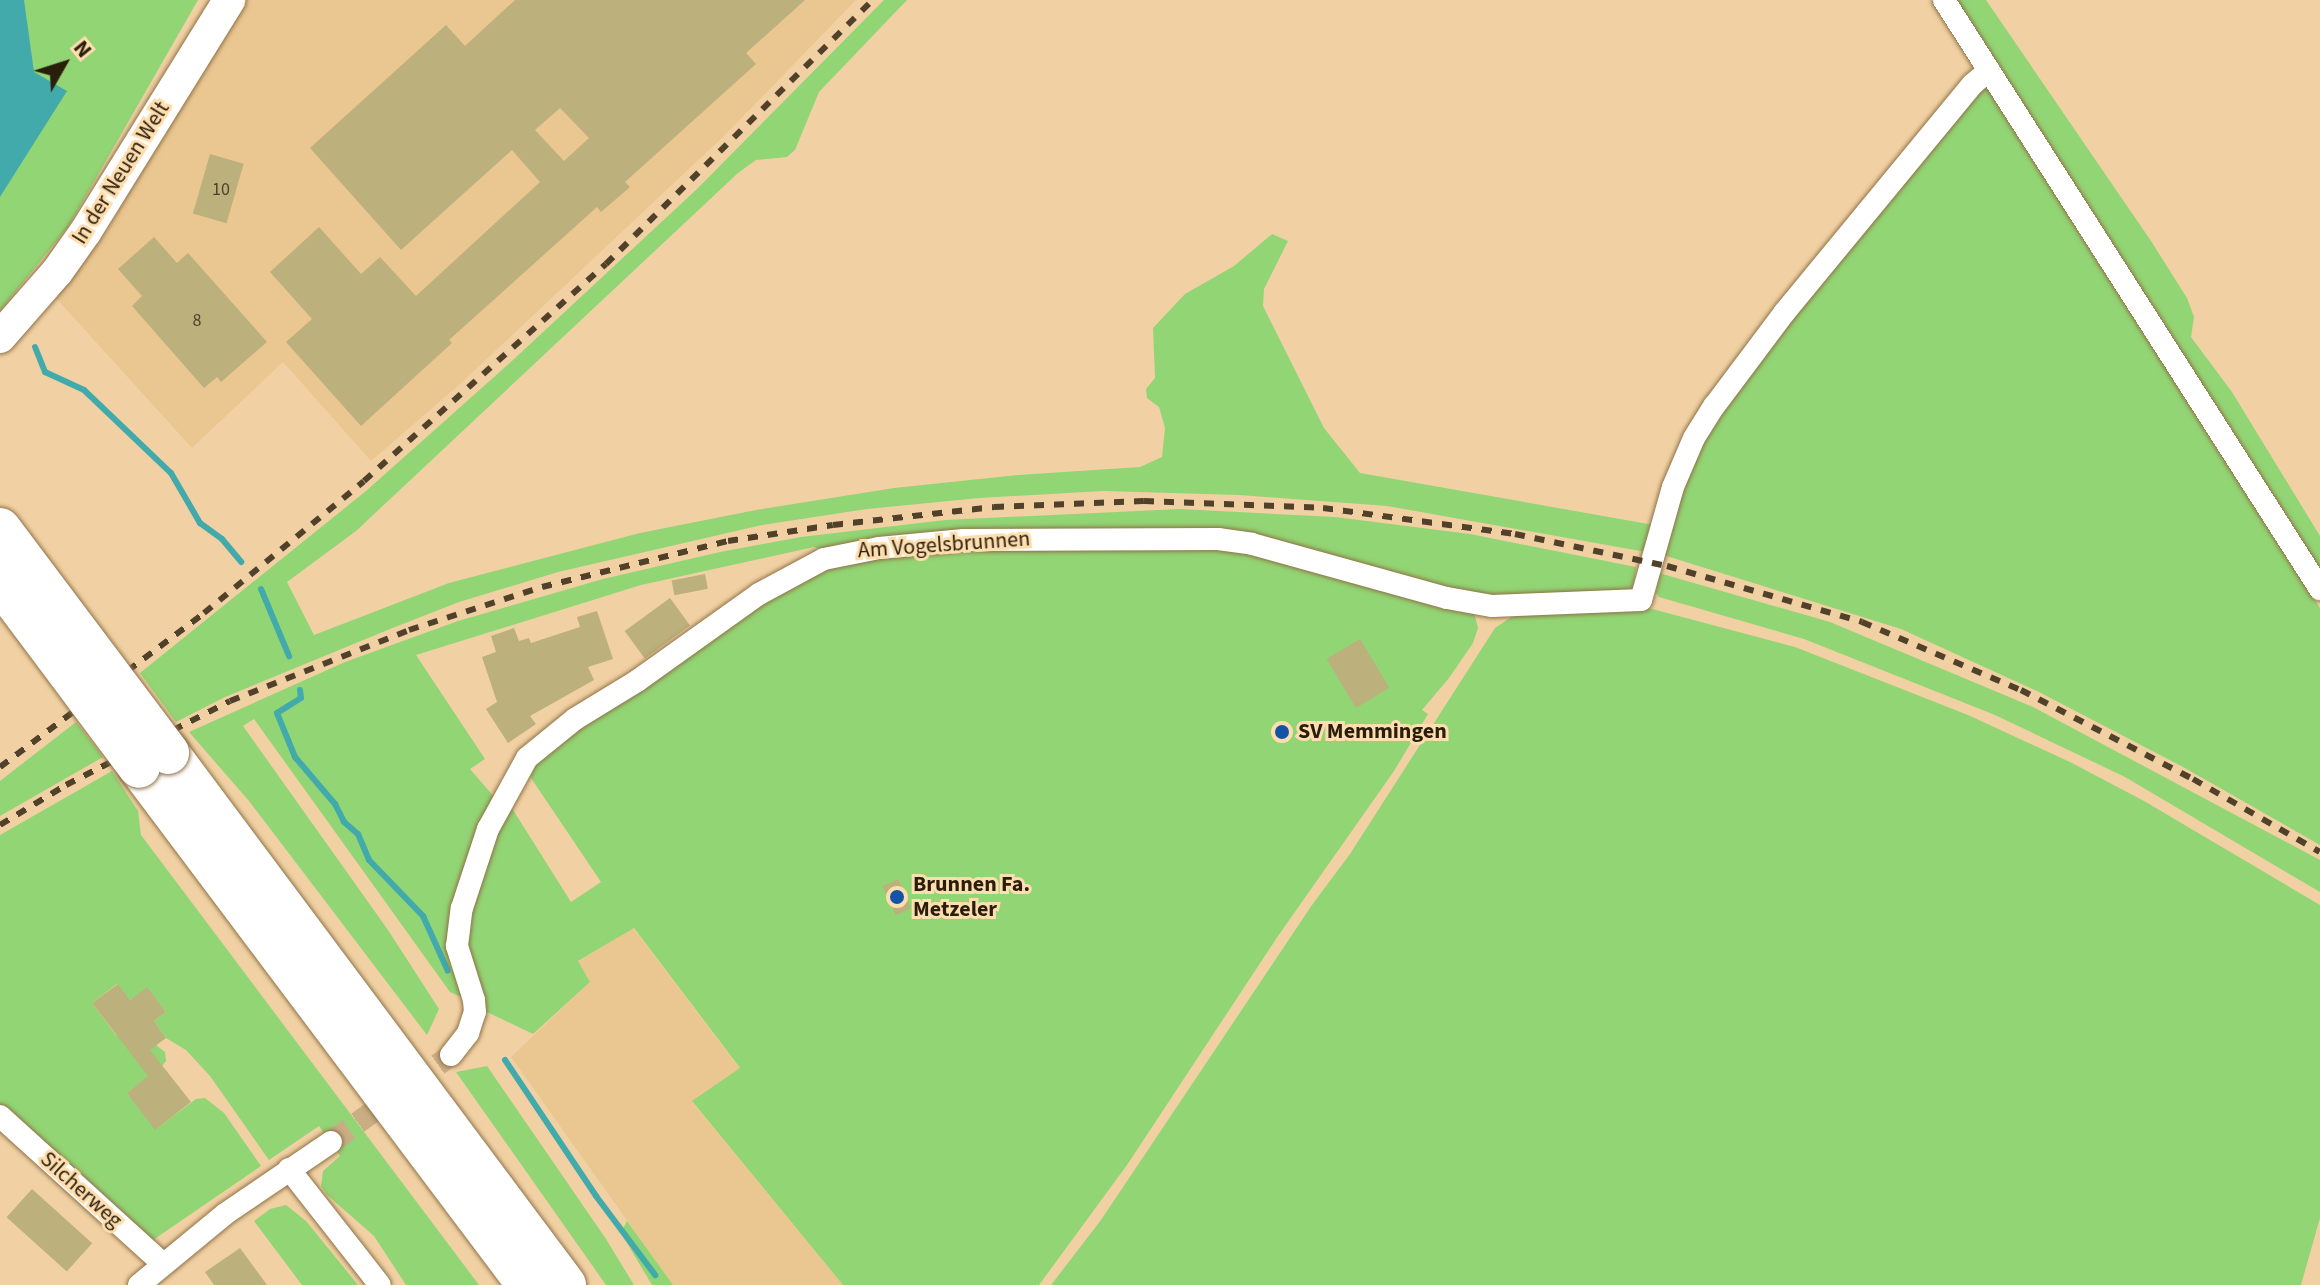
<!DOCTYPE html>
<html>
<head>
<meta charset="utf-8">
<style>
  body { margin:0 }
  #map { position:relative; width:2320px; height:1285px; overflow:hidden; background:#f1d1a3; font-family:"Source Sans 3",sans-serif }
  div>[style] { position:absolute }
  .built>* { inset:0; background:#eac691 }
  .green>* { inset:0; background:#92d574 }
  .water>* { inset:0; background:#42aaab }
  .stream>* { height:6px; margin:-3px; padding:0 3px; transform-origin:3px; border-radius:3px; background:#42aaab }
  .building>* { inset:0; background:#bcb07d; transform-origin:0 0 }
  .street-tunnel>* { height:22px; margin-top:-11px; transform-origin:0; background:repeating-linear-gradient(90deg,#c9ad85 0 22px,transparent 0 33px) }
  .roads { filter:drop-shadow(0 0 2px #8f7247) drop-shadow(0 0 2px #8f7247) }
  .street>* { height:22px; margin:-11px; padding:0 11px; transform-origin:11px; border-radius:11px; background:#fff }
  .secondary>* { height:32px; margin:-16px; padding:0 16px; transform-origin:16px; border-radius:16px; background:#fff }
  .highway>* { height:42px; margin:-21px; padding:0 21px; transform-origin:21px; border-radius:21px; background:#fff }
  .rail>* { height:6px; margin-top:-3px; transform-origin:0; background:repeating-linear-gradient(90deg,#51412a 0 10px,transparent 0 20px) }
  .bridges { filter:drop-shadow(0 0 2px #8f7247) drop-shadow(0 0 2px #8f7247) }
  .highway-bridge>* { height:42px; margin:-21px; padding:0 21px; transform-origin:21px; border-radius:21px; background:#fff }
  .dots>* { width:22px; height:22px; translate:-50% -50%; box-sizing:border-box; border:4px solid #fedeaf; border-radius:50% }
  span { translate:-50% -50%; white-space:nowrap; text-align:center; line-height:1.15; -webkit-text-stroke:6px #fedeaf; paint-order:stroke }
  .number-label { font-size:18px; color:#4e4228 }
  .number-label span { -webkit-text-stroke-width:0 }
  .street-label { font-size:22px; color:#291d0b }
  .poi-label { font-size:22px; color:#291d0b; font-weight:700 }
  .left { translate:0 -50%; text-align:left }
  .north { position:absolute; left:24px; top:24px; width:80px; height:80px; -webkit-text-stroke:6px #fedeaf; paint-order:stroke; rotate:51deg; font-size:22px; font-weight:700; line-height:32px; text-align:center; color:#291d0b }
  .north::after { content:''; display:block; margin:auto; width:28px; height:36px; background:#291d0b; clip-path:polygon(50% 0,100% 100%,50% 72%,0 100%) }
</style>
</head>
<body>
<div id="map">
  <div class="built">
    <i style="clip-path:polygon(247px 0,856px 0,726px 134px,459px 385px,371px 461px,283px 362px,192px 448px,55px 297px,108px 230px,172px 116px)"></i>
    <i style="clip-path:polygon(633px 928px,740px 1069px,692px 1102px,843px 1285px,673px 1285px,511px 1057px,590px 982px,578px 962px)"></i>
  </div>
  <div class="green">
    <i style="clip-path:polygon(0 0,198px 0,68px 227px,0 311px)"></i>
    <i style="clip-path:polygon(884px 0,907px 0,819px 92px,795px 150px,787px 157px,756px 160px,738px 173px,356px 531px,287px 582px,314px 635px,449px 583px,640px 533px,756px 510px,894px 488px,1018px 475px,1140px 467px,1162px 457px,1165px 428px,1159px 407px,1147px 398px,1146px 389px,1155px 378px,1153px 328px,1185px 294px,1234px 266px,1272px 234px,1288px 241px,1264px 289px,1263px 306px,1324px 428px,1360px 473px,1654px 525px,1646px 552px,1387px 506px,1239px 495px,1103px 491px,979px 498px,867px 509px,762px 525px,558px 572px,459px 602px,390px 629px,225px 697px,176px 722px,140px 673px,366px 491px,513px 360px,697px 189px)"></i>
    <i style="clip-path:polygon(1955px 0,1986px 0,2151px 241px,2187px 298px,2194px 317px,2191px 337px,2232px 392px,2320px 536px,2320px 571px)"></i>
    <i style="clip-path:polygon(1985px 88px,1992px 92px,2182px 385px,2320px 608px,2320px 845px,2183px 767px,2039px 692px,1901px 629px,1660px 554px,1692px 461px,1722px 407px,1979px 90px)"></i>
    <i style="clip-path:polygon(1180px 509px,1335px 517px,1470px 534px,1636px 567px,1634px 585px,1626px 592px,1485px 597px,1299px 549px,828px 551px,814px 547px,641px 585px,416px 655px,485px 759px,470px 769px,495px 798px,472px 854px,461px 997px,450px 992px,254px 719px,243px 726px,388px 930px,439px 1009px,427px 1035px,249px 801px,189px 732px,345px 662px,458px 621px,603px 579px,720px 552px,801px 537px,945px 520px)"></i>
    <i style="clip-path:polygon(1224px 547px,1474px 612px,1478px 628px,1473px 643px,1449px 678px,1422px 710px,1428px 714px,1394px 771px,1278px 936px,1127px 1165px,1039px 1285px,843px 1285px,692px 1101px,740px 1068px,634px 928px,578px 961px,590px 982px,533px 1034px,485px 1011px,466px 950px,476px 885px,508px 802px,571px 902px,601px 882px,527px 772px,546px 751px,806px 574px,900px 551px)"></i>
    <i style="clip-path:polygon(1659px 573px,1830px 622px,2033px 707px,2320px 860px,2320px 892px,2125px 777px,1995px 715px,1804px 639px,1659px 597px,1656px 593px)"></i>
    <i style="clip-path:polygon(1641px 606px,1795px 647px,1968px 715px,2070px 762px,2144px 801px,2320px 905px,2320px 1218px,2301px 1285px,1051px 1285px,1101px 1220px,1312px 905px,1350px 854px,1495px 628px,1513px 616px)"></i>
    <i style="clip-path:polygon(76px 722px,103px 757px,0 816px,0 781px)"></i>
    <i style="clip-path:polygon(112px 771px,138px 811px,141px 835px,479px 1285px,406px 1285px,374px 1236px,326px 1194px,321px 1186px,323px 1171px,340px 1156px,319px 1126px,269px 1160px,210px 1076px,186px 1050px,166px 1038px,154px 1021px,166px 1012px,147px 988px,130px 1000px,117px 984px,92px 1003px,116px 1035px,156px 1045px,165px 1052px,166px 1061px,162px 1066px,127px 1093px,156px 1129px,196px 1099px,205px 1098px,224px 1113px,261px 1166px,153px 1240px,0 1106px,0 835px)"></i>
    <i style="clip-path:polygon(487px 1066px,606px 1239px,634px 1285px,606px 1285px,456px 1072px)"></i>
    <i style="clip-path:polygon(286px 1205px,306px 1221px,358px 1285px,302px 1285px,254px 1221px,270px 1209px)"></i>
    <i style="clip-path:polygon(627px 1221px,673px 1285px,652px 1285px,621px 1233px)"></i>
  </div>
  <div class="water">
    <i style="clip-path:polygon(0 0,24px 0,34px 72px,67px 91px,0 197px)"></i>
  </div>
  <div class="stream">
    <i style="left:35px;top:347px;width:27px;rotate:68deg"></i>
    <i style="left:45px;top:372px;width:43px;rotate:24.8deg"></i>
    <i style="left:84px;top:390px;width:120px;rotate:43.7deg"></i>
    <i style="left:171px;top:473px;width:58px;rotate:59.9deg"></i>
    <i style="left:200px;top:523px;width:27px;rotate:36deg"></i>
    <i style="left:222px;top:539px;width:30px;rotate:50deg"></i>
    <i style="left:261px;top:589px;width:73px;rotate:67.3deg"></i>
    <i style="left:300px;top:690px;width:8px;rotate:83deg"></i>
    <i style="left:301px;top:698px;width:28px;rotate:148deg"></i>
    <i style="left:277px;top:713px;width:48px;rotate:67.8deg"></i>
    <i style="left:295px;top:757px;width:62px;rotate:49.6deg"></i>
    <i style="left:335px;top:804px;width:20px;rotate:63deg"></i>
    <i style="left:344px;top:822px;width:18px;rotate:41deg"></i>
    <i style="left:358px;top:834px;width:28px;rotate:67deg"></i>
    <i style="left:369px;top:860px;width:78px;rotate:46deg"></i>
    <i style="left:423px;top:916px;width:60px;rotate:65.6deg"></i>
    <i style="left:505px;top:1060px;width:164px;rotate:56.2deg"></i>
    <i style="left:596px;top:1196px;width:99px;rotate:53.2deg"></i>
  </div>
  <div class="building">
    <i style="clip-path:polygon(evenodd,515px 0,805px 0,746px 53px,756px 64px,625px 182px,630px 187px,601px 212px,597px 207px,449px 340px,452px 343px,361px 426px,286px 342px,312px 319px,270px 272px,319px 227px,361px 274px,380px 257px,416px 296px,540px 182px,512px 150px,401px 250px,310px 148px,446px 25px,465px 46px,515px 0,560px 108px,589px 138px,564px 161px,535px 130px,560px 108px)"></i>
    <i style="left:210px;top:154px;width:35px;height:62px;rotate:16deg"></i>
    <i style="clip-path:polygon(154px 237px,177px 263px,188px 253px,267px 342px,221px 382px,217px 377px,204px 388px,132px 306px,142px 296px,118px 269px)"></i>
    <i style="left:705px;top:574px;width:15px;height:34px;rotate:79deg"></i>
    <i style="left:670px;top:598px;width:34px;height:56px;rotate:54deg"></i>
    <i style="clip-path:polygon(597px 611px,613px 659px,588px 667px,594px 680px,530px 716px,536px 724px,508px 743px,486px 709px,497px 702px,482px 657px,496px 652px,491px 636px,514px 628px,519px 641px,529px 638px,531px 643px,580px 627px,577px 617px)"></i>
    <i style="left:1360px;top:639px;width:57px;height:39px;rotate:59deg"></i>
    <i style="left:898px;top:879px;width:32px;height:17px;rotate:66deg"></i>
    <i style="clip-path:polygon(118px 984px,130px 1000px,147px 987px,166px 1012px,154px 1021px,166px 1038px,150px 1050px,191px 1102px,155px 1130px,127px 1093px,148px 1076px,92px 1003px)"></i>
    <i style="left:32px;top:1189px;width:81px;height:38px;rotate:42deg"></i>
    <i style="clip-path:polygon(240px 1248px,267px 1285px,214px 1285px,205px 1272px)"></i>
  </div>
  <div class="street-tunnel">
    <i style="left:331px;top:1142px;width:148px;rotate:-35.9deg"></i>
  </div>
  <div class="roads">
    <div class="street">
      <i style="left:1944px;top:0;width:699px;rotate:57.45deg"></i>
      <i style="left:451px;top:1055px;width:28px;rotate:-52deg"></i>
      <i style="left:468px;top:1033px;width:22px;rotate:-72deg"></i>
      <i style="left:475px;top:1012px;width:12px;rotate:-95deg"></i>
      <i style="left:474px;top:1000px;width:57px;rotate:-107.5deg"></i>
      <i style="left:457px;top:946px;width:38px;rotate:-83deg"></i>
      <i style="left:462px;top:908px;width:83px;rotate:-71.8deg"></i>
      <i style="left:488px;top:829px;width:81px;rotate:-61.2deg"></i>
      <i style="left:527px;top:758px;width:62px;rotate:-39.1deg"></i>
      <i style="left:575px;top:719px;width:73px;rotate:-31.5deg"></i>
      <i style="left:637px;top:681px;width:150px;rotate:-35.5deg"></i>
      <i style="left:759px;top:594px;width:74px;rotate:-28.3deg"></i>
      <i style="left:824px;top:559px;width:56px;rotate:-11.3deg"></i>
      <i style="left:879px;top:548px;width:85px;rotate:-5.4deg"></i>
      <i style="left:964px;top:540px;width:254px;rotate:-0.2deg"></i>
      <i style="left:1218px;top:539px;width:34px;rotate:8deg"></i>
      <i style="left:1252px;top:544px;width:202px;rotate:15.5deg"></i>
      <i style="left:1447px;top:598px;width:46px;rotate:10.1deg"></i>
      <i style="left:1492px;top:606px;width:149px;rotate:-2.3deg"></i>
      <i style="left:1641px;top:600px;width:117px;rotate:-74.2deg"></i>
      <i style="left:1673px;top:487px;width:53px;rotate:-66.8deg"></i>
      <i style="left:1694px;top:438px;width:39px;rotate:-58deg"></i>
      <i style="left:1715px;top:405px;width:115px;rotate:-53.1deg"></i>
      <i style="left:1784px;top:313px;width:297px;rotate:-50.5deg"></i>
      <i style="left:1973px;top:84px;width:21px;rotate:-41deg"></i>
      <i style="left:0;top:1116px;width:220px;rotate:42.2deg"></i>
      <i style="left:289px;top:1169px;width:147px;rotate:51.9deg"></i>
      <i style="left:139px;top:1285px;width:112px;rotate:-39.5deg"></i>
      <i style="left:225px;top:1214px;width:128px;rotate:-34.2deg"></i>
    </div>
    <div class="secondary">
      <i style="left:0;top:337px;width:86px;rotate:-48.8deg"></i>
      <i style="left:57px;top:272px;width:50px;rotate:-54.7deg"></i>
      <i style="left:86px;top:231px;width:272px;rotate:-58.2deg"></i>
    </div>
    <div class="highway">
      <i style="left:168px;top:753px;width:664px;rotate:53.27deg"></i>
      <i style="left:139px;top:767px;width:648px;rotate:53.09deg"></i>
    </div>
  </div>
  <div class="rail">
    <i style="left:0;top:767px;width:256px;rotate:-37deg"></i>
    <i style="left:204px;top:613px;width:207px;rotate:-39.5deg"></i>
    <i style="left:364px;top:481px;width:325px;rotate:-41.9deg"></i>
    <i style="left:606px;top:264px;width:375px;rotate:-44.7deg"></i>
    <i style="left:0;top:825px;width:77px;rotate:-31.2deg"></i>
    <i style="left:66px;top:785px;width:184px;rotate:-27.1deg"></i>
    <i style="left:230px;top:701px;width:193px;rotate:-21.6deg"></i>
    <i style="left:409px;top:630px;width:140px;rotate:-17.9deg"></i>
    <i style="left:542px;top:587px;width:192px;rotate:-13.9deg"></i>
    <i style="left:728px;top:541px;width:106px;rotate:-8.7deg"></i>
    <i style="left:833px;top:525px;width:162px;rotate:-6.4deg"></i>
    <i style="left:994px;top:507px;width:150px;rotate:-2.3deg"></i>
    <i style="left:1144px;top:501px;width:179px;rotate:2.2deg"></i>
    <i style="left:1323px;top:508px;width:194px;rotate:7.7deg"></i>
    <i style="left:1515px;top:534px;width:155px;rotate:11.9deg"></i>
    <i style="left:1667px;top:566px;width:203px;rotate:16deg"></i>
    <i style="left:1862px;top:622px;width:173px;rotate:23.2deg"></i>
    <i style="left:2021px;top:690px;width:194px;rotate:27.4deg"></i>
    <i style="left:2193px;top:779px;width:146px;rotate:29.9deg"></i>
  </div>
  <div class="bridges">
    <div class="highway-bridge">
      <i style="left:0;top:529px;width:280px;rotate:53.1deg"></i>
      <i style="left:0;top:581px;width:232px;rotate:53.2deg"></i>
    </div>
  </div>
  <div class="dots">
    <i style="left:1282px;top:732px;background:#1354a4"></i>
    <i style="left:897px;top:897px;background:#1354a4"></i>
  </div>
  <div class="number-label">
    <span style="left:221px;top:190px">10</span>
    <span style="left:197px;top:321px">8</span>
  </div>
  <div class="street-label">
    <span style="left:121px;top:173px;rotate:-58deg">In der Neuen Welt</span>
    <span style="left:944px;top:545px;rotate:-4deg">Am Vogelsbrunnen</span>
    <span style="left:81px;top:1190px;rotate:42deg">Silcherweg</span>
  </div>
  <div class="poi-label">
    <span class="left" style="left:1298px;top:732px">SV Memmingen</span>
    <span class="left" style="left:913px;top:897px">Brunnen Fa.<br>Metzeler</span>
  </div>
  <div class="north">N</div>
</div>
</body>
</html>
